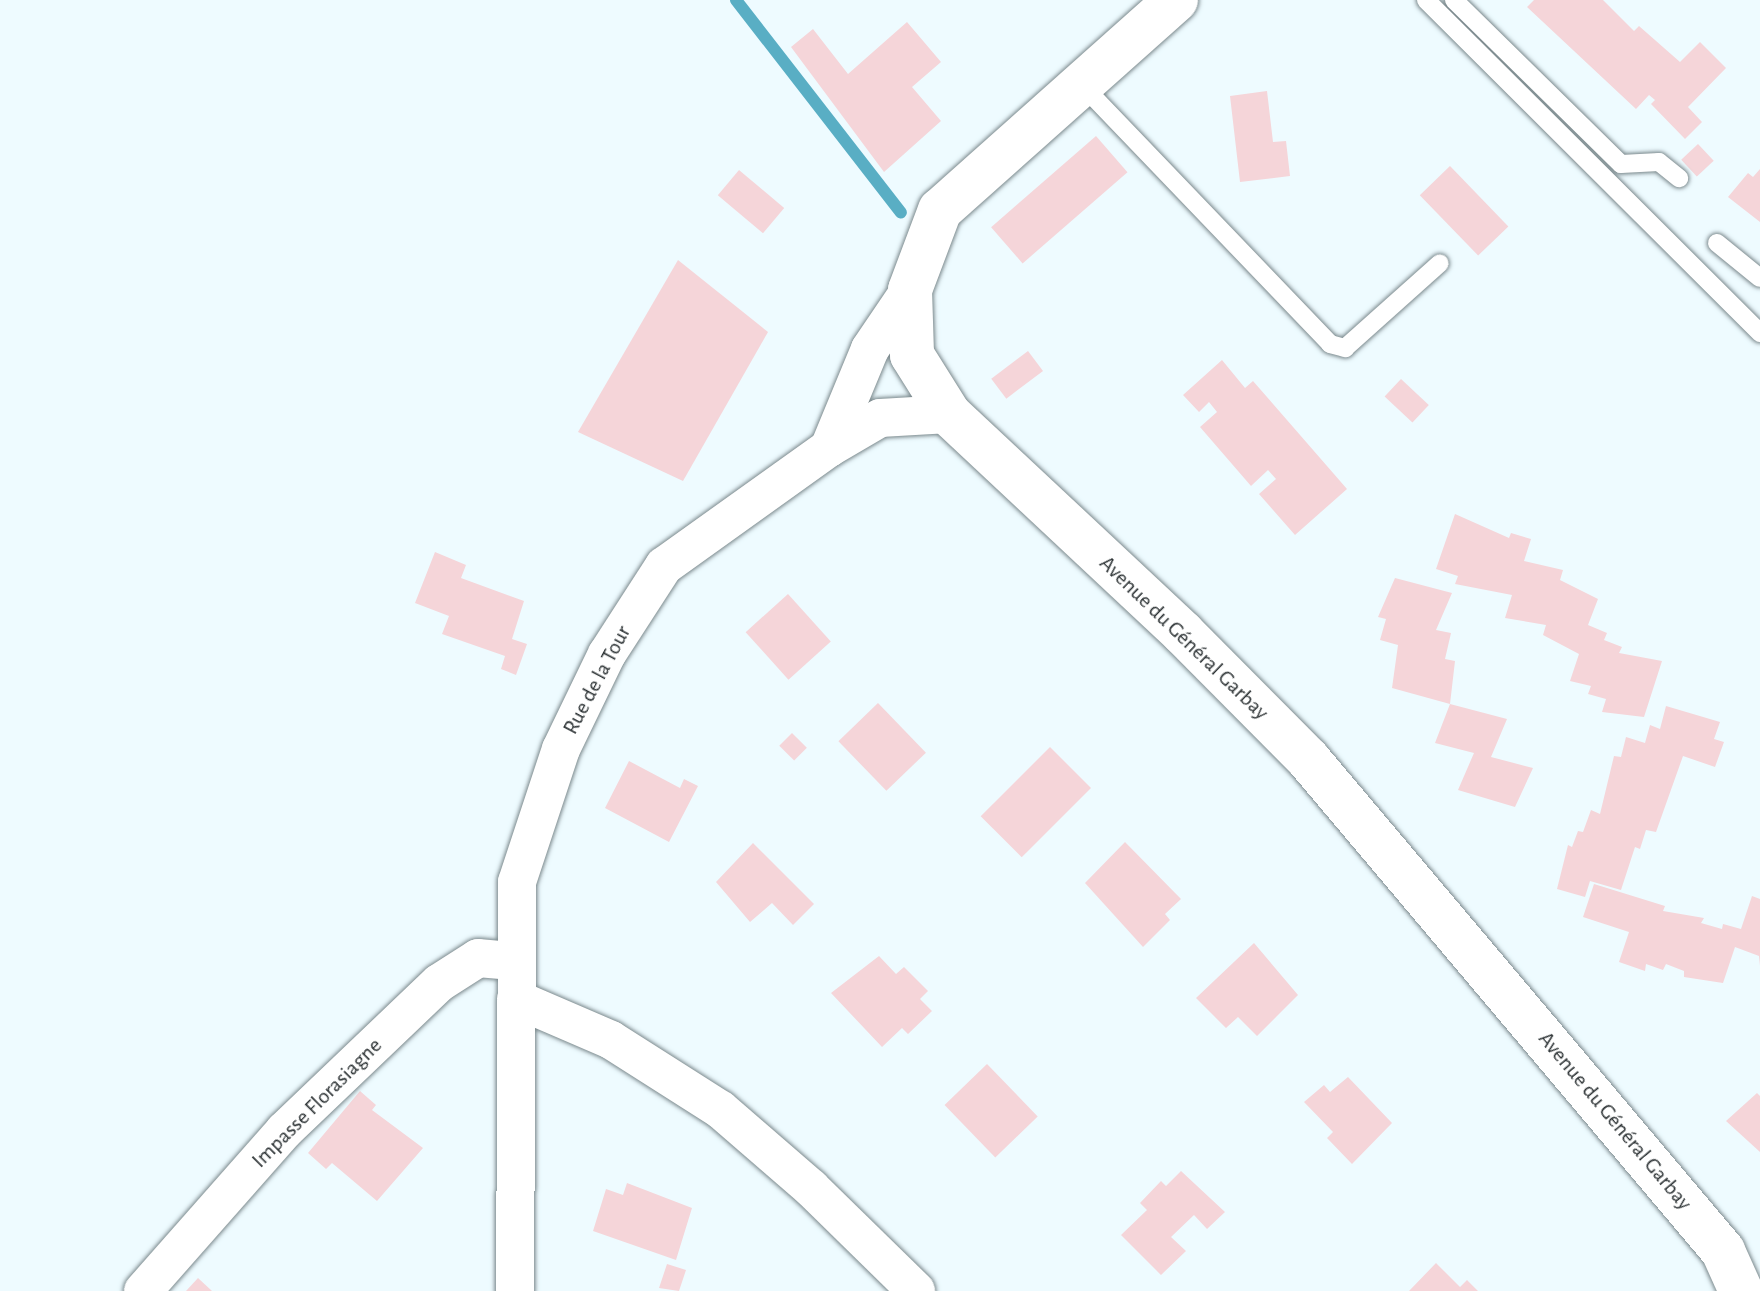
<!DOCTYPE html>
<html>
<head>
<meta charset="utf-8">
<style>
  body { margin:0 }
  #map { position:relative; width:1760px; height:1291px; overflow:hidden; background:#eefbff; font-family:"Alegreya Sans",sans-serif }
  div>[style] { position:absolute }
  .stream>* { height:12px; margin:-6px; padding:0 6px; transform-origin:6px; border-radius:6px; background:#59aec4 }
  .building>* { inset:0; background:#f5d5d9; transform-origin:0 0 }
  .roads { filter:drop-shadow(0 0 2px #7b898d) drop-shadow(0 0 2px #7b898d) }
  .service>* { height:18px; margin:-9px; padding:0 9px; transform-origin:9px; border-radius:9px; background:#fff }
  .minor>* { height:38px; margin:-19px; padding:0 19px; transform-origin:19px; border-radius:19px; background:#fff }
  .secondary>* { height:44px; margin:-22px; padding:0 22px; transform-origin:22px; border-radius:22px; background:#fff }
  span { translate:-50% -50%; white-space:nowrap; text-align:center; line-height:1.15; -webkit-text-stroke:7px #fff; paint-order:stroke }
  .street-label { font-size:22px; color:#2b3133 }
</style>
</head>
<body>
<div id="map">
  <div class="stream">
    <i style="left:736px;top:0;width:269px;rotate:52.2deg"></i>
  </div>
  <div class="building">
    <i style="clip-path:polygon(1534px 0,1603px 0,1634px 31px,1639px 26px,1680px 62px,1700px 42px,1726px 68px,1688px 107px,1702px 122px,1685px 139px,1651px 104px,1655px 100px,1649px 95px,1636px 109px,1527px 7px)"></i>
    <i style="clip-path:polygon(907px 22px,941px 62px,912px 87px,941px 121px,884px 172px,791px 47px,813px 29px,848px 74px)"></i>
    <i style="clip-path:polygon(1267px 91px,1273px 142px,1286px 141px,1290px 176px,1240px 182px,1230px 96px)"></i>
    <i style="left:1096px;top:136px;width:48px;height:139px;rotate:49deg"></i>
    <i style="left:1698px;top:144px;width:23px;height:23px;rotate:47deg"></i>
    <i style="left:1450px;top:166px;width:84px;height:42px;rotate:46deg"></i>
    <i style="clip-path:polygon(1760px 169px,1760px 222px,1728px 197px,1748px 173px,1753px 177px)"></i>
    <i style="left:739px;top:170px;width:59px;height:33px;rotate:40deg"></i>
    <i style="clip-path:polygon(678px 260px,768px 332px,683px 481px,578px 432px)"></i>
    <i style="left:1028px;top:351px;width:25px;height:46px;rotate:53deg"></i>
    <i style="clip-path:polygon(1222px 360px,1245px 388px,1253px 381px,1347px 489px,1295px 535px,1259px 494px,1276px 479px,1268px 470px,1251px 486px,1200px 427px,1217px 412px,1209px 402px,1199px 412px,1183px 395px)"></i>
    <i style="left:1401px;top:379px;width:38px;height:24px;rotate:43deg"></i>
    <i style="clip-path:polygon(1455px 514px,1509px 538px,1511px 533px,1531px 539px,1524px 561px,1563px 570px,1560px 580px,1598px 599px,1588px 625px,1607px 633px,1604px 640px,1622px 647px,1619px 653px,1662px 661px,1644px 717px,1602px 712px,1606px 699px,1588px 694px,1591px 686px,1570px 681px,1579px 654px,1543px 635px,1546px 625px,1505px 618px,1512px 595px,1455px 584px,1458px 576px,1436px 569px)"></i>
    <i style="clip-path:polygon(435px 552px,466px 565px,461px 578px,524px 601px,512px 639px,527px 644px,516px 675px,501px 669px,505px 656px,442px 634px,449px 616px,415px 603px)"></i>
    <i style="clip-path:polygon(1395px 578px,1452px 593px,1436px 630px,1451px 633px,1445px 659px,1455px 661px,1450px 704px,1392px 688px,1398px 645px,1380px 640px,1386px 619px,1378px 617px)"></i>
    <i style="left:788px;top:594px;width:64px;height:57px;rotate:48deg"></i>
    <i style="left:878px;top:703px;width:69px;height:55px;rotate:46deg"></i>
    <i style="clip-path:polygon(1450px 704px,1507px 719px,1491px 757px,1533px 768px,1515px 807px,1458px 790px,1474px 753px,1435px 743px)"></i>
    <i style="clip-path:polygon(1666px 706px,1720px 722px,1714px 739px,1724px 742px,1715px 767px,1683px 756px,1656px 832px,1646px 830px,1640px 849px,1635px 847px,1621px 890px,1590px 881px,1585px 897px,1557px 889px,1568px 845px,1572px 847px,1578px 831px,1583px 832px,1591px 810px,1600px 814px,1614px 756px,1621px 757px,1626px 737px,1645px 743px,1650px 725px,1660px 729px)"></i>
    <i style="left:792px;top:733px;width:21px;height:18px;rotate:45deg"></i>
    <i style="left:1050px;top:747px;width:58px;height:98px;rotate:45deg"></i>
    <i style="clip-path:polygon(629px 761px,680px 788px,684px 779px,698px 786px,669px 842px,605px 808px)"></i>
    <i style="clip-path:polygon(1125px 842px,1181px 899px,1165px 914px,1170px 920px,1143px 947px,1085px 883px)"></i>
    <i style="clip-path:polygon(753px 843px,814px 904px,793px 925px,772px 903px,750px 922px,716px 882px)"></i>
    <i style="clip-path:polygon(1594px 884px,1665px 906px,1663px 911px,1704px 918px,1701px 923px,1722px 929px,1723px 924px,1741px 929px,1752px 896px,1760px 899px,1760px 966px,1759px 956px,1735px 947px,1723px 983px,1684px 977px,1684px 971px,1666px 964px,1663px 970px,1646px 964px,1645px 971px,1619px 962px,1629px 932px,1583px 917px)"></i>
    <i style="clip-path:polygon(1254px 943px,1298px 995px,1257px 1036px,1238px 1017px,1226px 1028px,1196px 998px)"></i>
    <i style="clip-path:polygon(879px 956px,896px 974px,904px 967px,928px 991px,920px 999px,932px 1011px,908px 1034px,902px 1028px,882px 1047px,831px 993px)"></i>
    <i style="left:987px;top:1064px;width:73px;height:59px;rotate:46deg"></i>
    <i style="clip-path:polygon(1348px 1077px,1392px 1123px,1352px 1164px,1327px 1138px,1333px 1132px,1304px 1102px,1324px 1085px,1330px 1092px)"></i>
    <i style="clip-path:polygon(360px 1091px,376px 1105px,372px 1110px,423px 1148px,377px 1201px,332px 1163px,326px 1169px,308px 1153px)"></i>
    <i style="clip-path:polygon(1757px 1093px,1760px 1096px,1760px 1152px,1726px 1121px)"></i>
    <i style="clip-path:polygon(1181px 1171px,1225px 1212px,1207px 1229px,1194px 1215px,1171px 1237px,1186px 1251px,1161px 1275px,1121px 1235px,1147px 1210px,1140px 1203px,1161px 1181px,1166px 1186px)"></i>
    <i style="clip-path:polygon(627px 1183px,692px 1208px,676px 1260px,593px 1231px,606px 1189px,623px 1195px)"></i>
    <i style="clip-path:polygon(1436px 1263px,1460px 1287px,1467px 1280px,1478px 1291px,1409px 1291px)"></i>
    <i style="clip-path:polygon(667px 1264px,686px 1270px,679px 1291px,659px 1288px)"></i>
    <i style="clip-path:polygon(198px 1278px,212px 1291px,186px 1291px)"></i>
  </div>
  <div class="roads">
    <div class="service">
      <i style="left:1426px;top:0;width:472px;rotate:44.9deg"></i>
      <i style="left:1454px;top:0;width:234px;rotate:44.5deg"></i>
      <i style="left:1621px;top:164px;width:38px;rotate:-3deg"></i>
      <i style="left:1659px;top:162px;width:26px;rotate:39deg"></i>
      <i style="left:1082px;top:85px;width:359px;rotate:46.2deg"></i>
      <i style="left:1330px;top:344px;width:16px;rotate:15deg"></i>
      <i style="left:1345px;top:348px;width:127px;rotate:-41.8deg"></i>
      <i style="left:1717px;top:243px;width:55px;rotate:39.1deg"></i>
    </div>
    <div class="minor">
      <i style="left:829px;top:448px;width:107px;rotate:-67.5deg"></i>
      <i style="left:870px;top:349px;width:71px;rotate:-55.9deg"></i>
      <i style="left:516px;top:999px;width:103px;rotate:23.3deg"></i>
      <i style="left:611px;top:1040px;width:130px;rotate:32.5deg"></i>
      <i style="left:721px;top:1110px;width:119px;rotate:40.9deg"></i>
      <i style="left:811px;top:1188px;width:147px;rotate:44.4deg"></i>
      <i style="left:143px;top:1291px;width:213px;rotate:-48.6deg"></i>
      <i style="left:284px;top:1131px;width:214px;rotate:-43.7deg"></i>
      <i style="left:439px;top:983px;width:46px;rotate:-32.7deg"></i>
      <i style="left:478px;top:958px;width:38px;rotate:5deg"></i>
      <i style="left:515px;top:1291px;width:409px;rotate:-89.7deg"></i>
      <i style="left:517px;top:882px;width:140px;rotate:-71.7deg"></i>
      <i style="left:561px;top:749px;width:106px;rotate:-64.2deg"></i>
      <i style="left:607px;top:654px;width:105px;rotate:-57.1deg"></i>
      <i style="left:664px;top:566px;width:203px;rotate:-35.6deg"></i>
      <i style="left:829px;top:448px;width:59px;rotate:-30.5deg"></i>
      <i style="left:880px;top:418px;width:69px;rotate:-3.3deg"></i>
    </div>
    <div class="secondary">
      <i style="left:1176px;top:0;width:316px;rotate:138.3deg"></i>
      <i style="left:940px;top:210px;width:85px;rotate:110.6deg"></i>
      <i style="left:910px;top:290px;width:65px;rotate:88.2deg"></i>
      <i style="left:912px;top:355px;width:70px;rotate:57.9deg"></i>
      <i style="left:949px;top:414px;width:320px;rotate:43.1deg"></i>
      <i style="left:1183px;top:633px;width:177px;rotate:45.2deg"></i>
      <i style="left:1308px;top:759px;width:644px;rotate:49.85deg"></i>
      <i style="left:1723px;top:1251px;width:44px;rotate:65.8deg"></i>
    </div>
  </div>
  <div class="street-label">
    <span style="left:1184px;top:638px;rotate:44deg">Avenue du Général Garbay</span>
    <span style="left:597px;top:680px;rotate:-62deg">Rue de la Tour</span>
    <span style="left:317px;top:1103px;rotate:-45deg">Impasse Florasiagne</span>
    <span style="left:1615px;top:1121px;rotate:50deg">Avenue du Général Garbay</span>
  </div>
</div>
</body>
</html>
